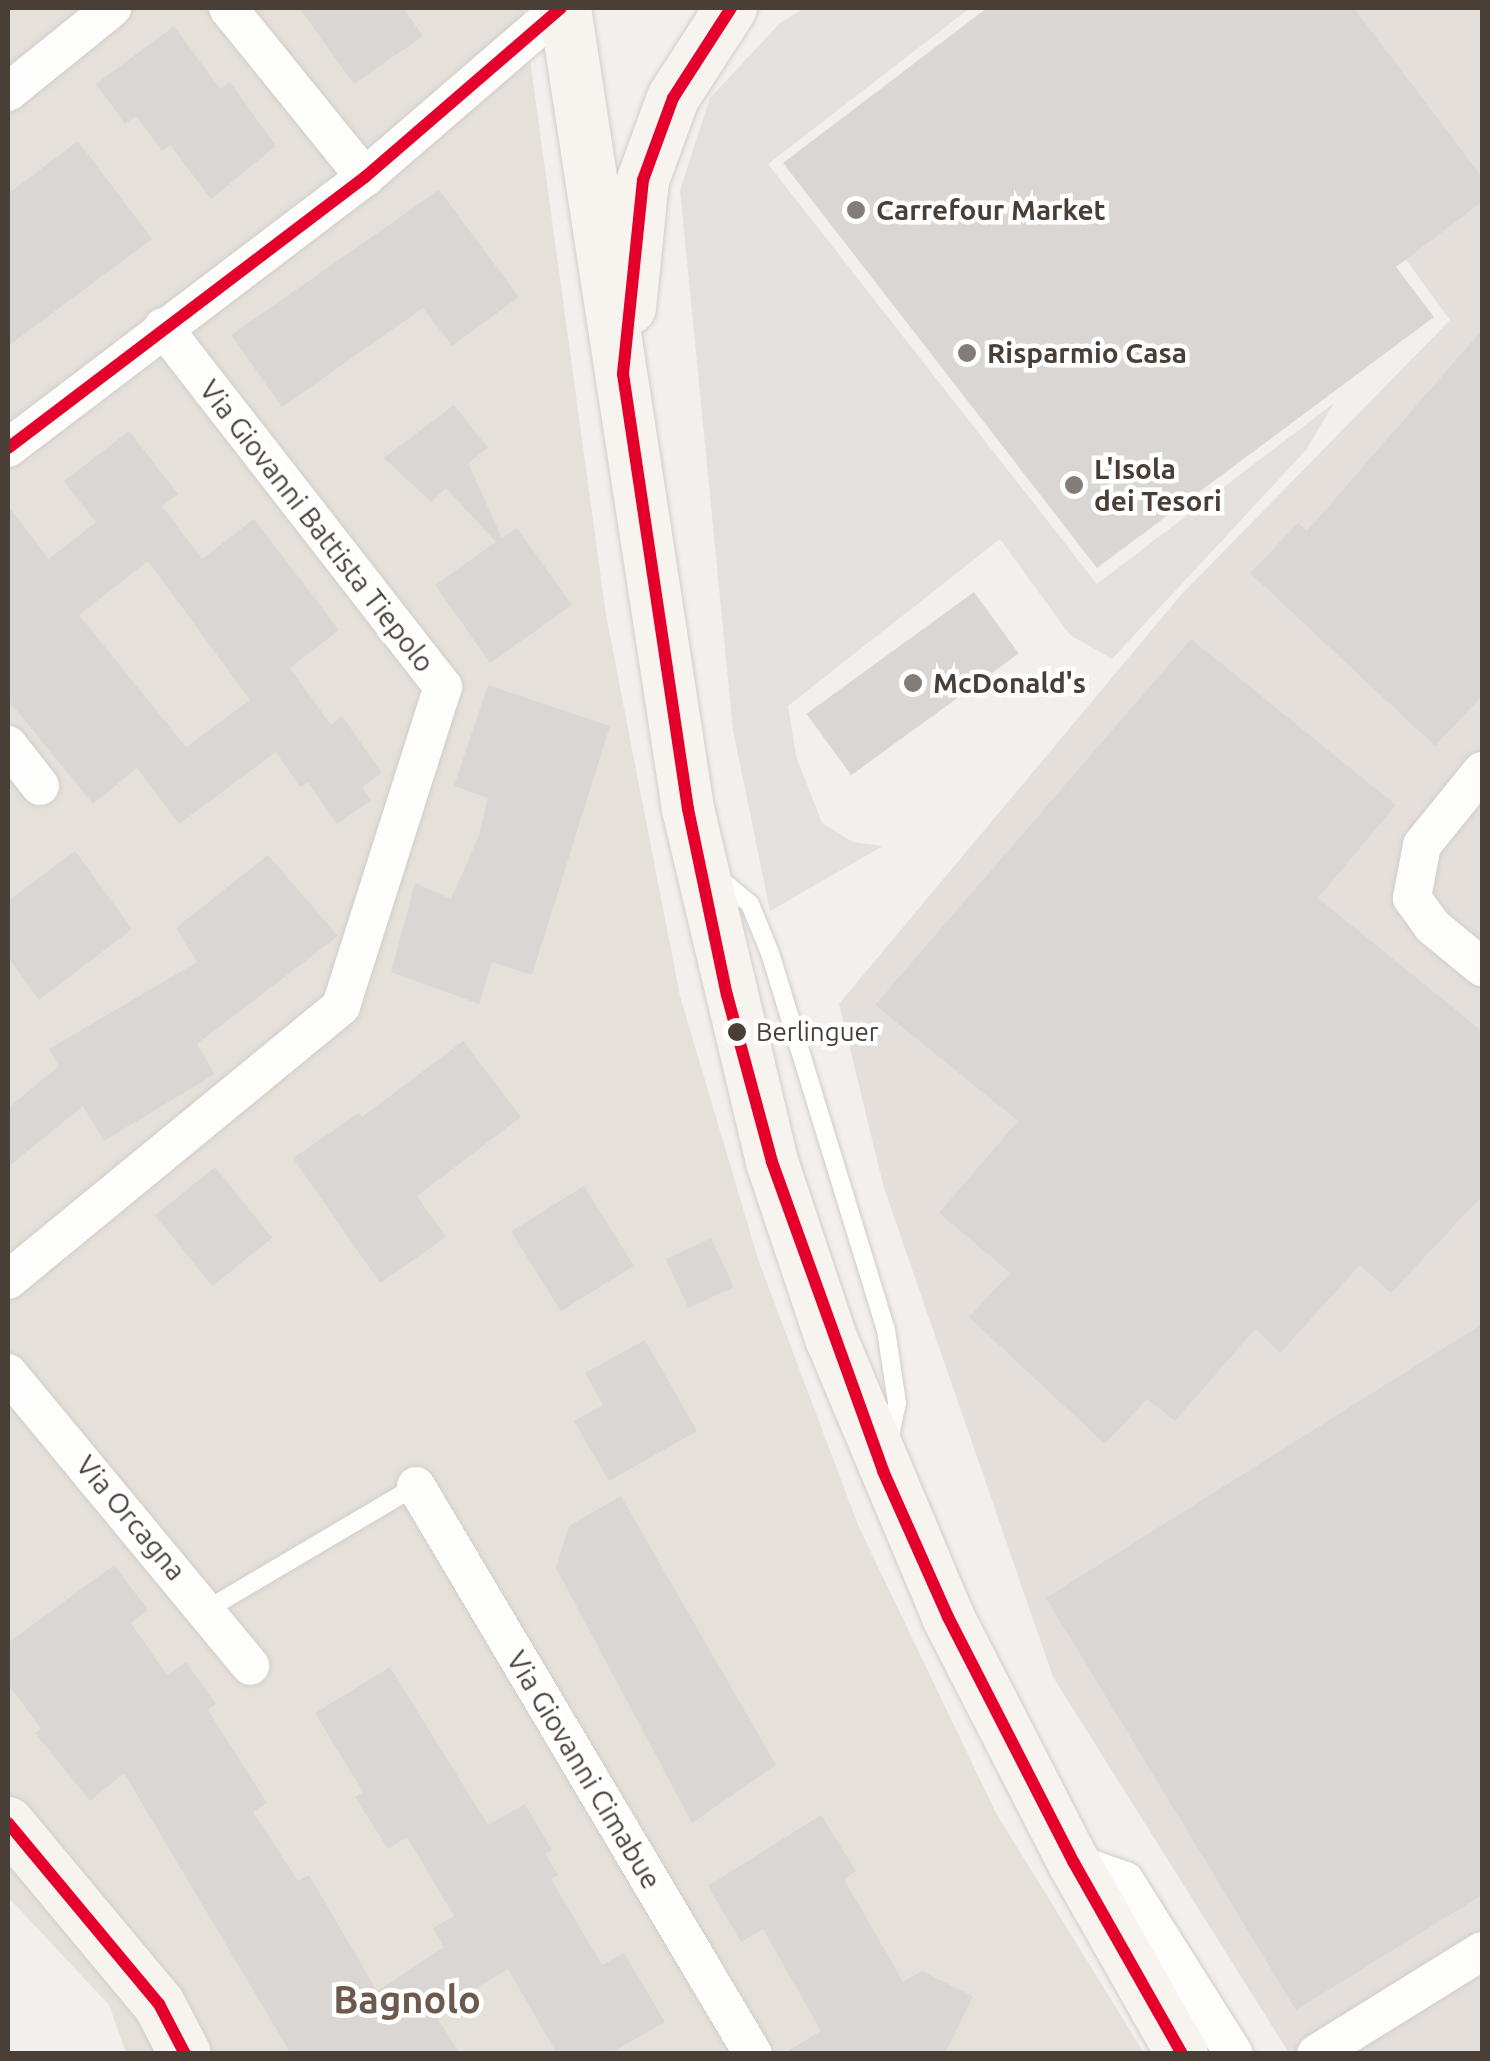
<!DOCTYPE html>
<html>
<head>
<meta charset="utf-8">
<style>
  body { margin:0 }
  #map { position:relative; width:1490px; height:2061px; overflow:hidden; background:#f2efed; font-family:Ubuntu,sans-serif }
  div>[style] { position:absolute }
  .residential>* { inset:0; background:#e6e0da }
  .industrial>* { inset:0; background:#e5dfdc }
  .parking>* { inset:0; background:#e4e0de }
  .building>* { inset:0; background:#dad6d3; transform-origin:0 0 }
  .roads { filter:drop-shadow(0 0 2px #d0cdca) drop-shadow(0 0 2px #d0cdca) }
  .lane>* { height:18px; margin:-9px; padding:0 9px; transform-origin:9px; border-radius:9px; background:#fdfdfc }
  .street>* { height:38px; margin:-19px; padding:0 19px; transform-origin:19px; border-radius:19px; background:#fdfdfc }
  .secondary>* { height:52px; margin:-26px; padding:0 26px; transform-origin:26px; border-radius:26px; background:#f7f4f0 }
  .bus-1>* { height:12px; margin:-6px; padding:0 6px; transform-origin:6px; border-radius:6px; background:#e4002b }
  .dots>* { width:28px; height:28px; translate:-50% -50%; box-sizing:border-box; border:5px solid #fff; border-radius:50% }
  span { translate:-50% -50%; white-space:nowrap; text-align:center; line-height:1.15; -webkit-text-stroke:9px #fff; paint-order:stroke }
  .bus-label { font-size:26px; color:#493f37 }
  .left { translate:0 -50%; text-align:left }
  .poi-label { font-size:28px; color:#493f37; font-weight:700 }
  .street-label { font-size:28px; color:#493f37 }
  .district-label { font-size:38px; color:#6c5a4e; font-weight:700 }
  .frame { position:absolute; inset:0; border:10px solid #493f37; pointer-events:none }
</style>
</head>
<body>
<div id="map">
  <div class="residential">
    <i style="clip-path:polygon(8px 8px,523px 8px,606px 615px,680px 996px,758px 1259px,858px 1525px,996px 1813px,1144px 2053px,126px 2053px,109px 2005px,8px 1897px)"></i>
  </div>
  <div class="industrial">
    <i style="clip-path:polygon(1222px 8px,1482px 8px,1482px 2053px,1289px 2053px,1053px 1677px,884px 1188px,839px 1004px,1180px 596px,1450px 320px)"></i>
  </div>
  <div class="parking">
    <i style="clip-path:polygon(805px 8px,970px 8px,768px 164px,1097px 584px,1334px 403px,1306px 450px,1112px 659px,1070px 635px,1000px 539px,788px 706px,796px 756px,822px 823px,853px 842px,883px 846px,770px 911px,733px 730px,680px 190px,710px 98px,780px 23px)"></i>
  </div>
  <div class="building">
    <i style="clip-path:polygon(299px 8px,403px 8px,423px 36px,354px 84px)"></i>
    <i style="clip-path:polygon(987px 8px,1354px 8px,1482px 177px,1482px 202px,1396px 267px,1434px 317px,1097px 568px,783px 163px)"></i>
    <i style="clip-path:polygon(174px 26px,220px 89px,230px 82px,276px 146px,211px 199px,170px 145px,162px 151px,136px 116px,125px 124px,96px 84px)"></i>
    <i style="clip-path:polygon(78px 141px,152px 239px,8px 346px,8px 194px)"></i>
    <i style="clip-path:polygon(439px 190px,519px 297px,452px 346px,423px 308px,282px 407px,231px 335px)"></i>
    <i style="clip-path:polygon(1482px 330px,1482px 696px,1435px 746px,1250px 573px,1298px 523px,1307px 531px)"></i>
    <i style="clip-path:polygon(454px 405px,488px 448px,468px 463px,502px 538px,517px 528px,572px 605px,490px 663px,435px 585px,496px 542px,446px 488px,431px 502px,384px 458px)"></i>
    <i style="clip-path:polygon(evenodd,129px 431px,178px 494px,162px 506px,202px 559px,254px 519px,339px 630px,290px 668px,331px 725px,342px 716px,382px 773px,362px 787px,371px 800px,337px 824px,308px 782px,300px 787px,276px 752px,179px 824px,137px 768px,93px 804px,8px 700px,8px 506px,49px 559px,96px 522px,64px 481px,129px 431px,148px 561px,250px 700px,186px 747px,79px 615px,148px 561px)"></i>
    <i style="left:974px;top:592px;width:76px;height:207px;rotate:54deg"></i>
    <i style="clip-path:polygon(1191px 639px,1396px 805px,1318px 898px,1482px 1031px,1482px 1196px,1391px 1293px,1360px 1265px,1280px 1353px,1255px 1329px,1175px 1421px,1147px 1399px,1105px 1444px,969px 1317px,1010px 1273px,939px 1213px,1018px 1121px,875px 1005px)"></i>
    <i style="clip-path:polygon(488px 685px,610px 726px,532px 975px,492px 962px,479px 1004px,391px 972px,415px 883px,451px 899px,479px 836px,488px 798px,454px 786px)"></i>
    <i style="clip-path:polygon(75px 851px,132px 929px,39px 1000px,8px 957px,8px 901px)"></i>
    <i style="clip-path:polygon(268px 855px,338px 936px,197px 1044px,215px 1074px,104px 1141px,83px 1106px,8px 1167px,8px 1108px,59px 1066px,49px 1049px,197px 962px,176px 928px)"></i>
    <i style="clip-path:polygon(463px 1041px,521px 1117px,417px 1196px,446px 1237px,380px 1283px,293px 1158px,359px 1113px,362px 1117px)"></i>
    <i style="left:215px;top:1167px;width:91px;height:77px;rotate:51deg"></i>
    <i style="left:584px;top:1186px;width:94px;height:86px;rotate:58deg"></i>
    <i style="left:711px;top:1238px;width:54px;height:50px;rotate:65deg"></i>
    <i style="clip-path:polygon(1482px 1324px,1482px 1895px,1296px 2010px,1046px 1598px)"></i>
    <i style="clip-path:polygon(645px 1340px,697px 1431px,609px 1481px,574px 1421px,603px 1405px,585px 1373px)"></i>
    <i style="clip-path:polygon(621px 1496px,776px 1765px,692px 1823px,556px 1568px,569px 1526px)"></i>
    <i style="clip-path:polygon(114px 1565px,148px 1610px,131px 1623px,167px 1675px,186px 1662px,216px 1704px,208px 1710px,267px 1803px,253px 1812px,298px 1881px,309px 1875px,377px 1991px,444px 1947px,433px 1928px,454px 1916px,407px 1837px,388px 1849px,355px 1797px,363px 1792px,315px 1713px,390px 1667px,488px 1825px,525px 1804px,552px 1850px,545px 1854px,558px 1875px,551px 1879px,602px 1965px,624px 1953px,665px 2022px,609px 2054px,557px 2054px,508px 1969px,434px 2013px,460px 2054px,291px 2054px,124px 1773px,90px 1801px,35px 1733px,41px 1729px,8px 1684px,8px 1643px)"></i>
    <i style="clip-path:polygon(821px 1815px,856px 1871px,844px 1879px,903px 1982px,922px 1971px,973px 1996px,945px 2054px,783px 2054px,821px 2031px,763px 1929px,741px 1942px,708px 1886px)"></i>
  </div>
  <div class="roads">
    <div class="lane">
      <i style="left:716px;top:876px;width:44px;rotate:39.5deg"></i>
      <i style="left:750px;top:904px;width:53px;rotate:67.8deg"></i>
      <i style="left:770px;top:953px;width:394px;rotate:72.9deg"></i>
      <i style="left:886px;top:1330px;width:74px;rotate:81.4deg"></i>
      <i style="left:897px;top:1403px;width:39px;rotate:102deg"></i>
      <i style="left:208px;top:1609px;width:242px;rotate:-30.6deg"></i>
    </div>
    <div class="street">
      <i style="left:228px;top:8px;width:218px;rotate:51deg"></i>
      <i style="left:8px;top:92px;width:134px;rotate:-38.9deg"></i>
      <i style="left:8px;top:448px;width:448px;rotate:-37.2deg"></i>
      <i style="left:365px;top:177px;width:259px;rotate:-40.8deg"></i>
      <i style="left:8px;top:745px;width:52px;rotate:52deg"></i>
      <i style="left:1482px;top:771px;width:95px;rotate:129deg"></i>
      <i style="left:1422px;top:845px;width:54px;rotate:100.7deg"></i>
      <i style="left:1412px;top:898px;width:34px;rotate:54deg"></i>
      <i style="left:1432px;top:926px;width:65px;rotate:39.4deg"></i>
      <i style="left:8px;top:1280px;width:431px;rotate:-39.4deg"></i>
      <i style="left:341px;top:1006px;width:335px;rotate:-72.3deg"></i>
      <i style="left:443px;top:687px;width:456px;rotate:-127.9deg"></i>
      <i style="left:8px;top:1373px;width:380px;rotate:50.4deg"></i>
      <i style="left:416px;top:1486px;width:660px;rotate:59.32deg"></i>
      <i style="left:1074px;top:1863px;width:54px;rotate:19.4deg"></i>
      <i style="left:1125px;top:1881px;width:204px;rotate:57.8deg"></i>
      <i style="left:1316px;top:2054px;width:195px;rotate:-31.8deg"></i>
    </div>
    <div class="secondary">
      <i style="left:565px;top:8px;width:810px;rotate:81.27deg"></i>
      <i style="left:688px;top:809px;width:363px;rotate:76.6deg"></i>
      <i style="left:772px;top:1162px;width:186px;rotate:71.5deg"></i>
      <i style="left:831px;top:1338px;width:303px;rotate:67.2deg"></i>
      <i style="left:948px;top:1617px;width:276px;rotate:62.9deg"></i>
      <i style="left:1074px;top:1863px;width:219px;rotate:60.5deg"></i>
      <i style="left:630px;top:308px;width:129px;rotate:-84.2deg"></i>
      <i style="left:643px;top:180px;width:87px;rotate:-69.9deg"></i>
      <i style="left:673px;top:98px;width:107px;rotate:-57.2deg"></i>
      <i style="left:8px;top:1823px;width:236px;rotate:50.2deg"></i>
      <i style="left:159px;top:2004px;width:56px;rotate:62.5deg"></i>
    </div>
  </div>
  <div class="bus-1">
    <i style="left:731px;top:8px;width:107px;rotate:122.8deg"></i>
    <i style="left:673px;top:98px;width:87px;rotate:110.1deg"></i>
    <i style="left:643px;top:180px;width:195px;rotate:95.9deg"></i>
    <i style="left:623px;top:374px;width:440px;rotate:81.5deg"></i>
    <i style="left:688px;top:809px;width:190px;rotate:78.2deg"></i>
    <i style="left:727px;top:995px;width:173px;rotate:74.9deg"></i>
    <i style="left:772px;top:1162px;width:328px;rotate:70.2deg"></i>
    <i style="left:883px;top:1471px;width:160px;rotate:66deg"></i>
    <i style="left:948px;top:1617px;width:276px;rotate:62.9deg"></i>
    <i style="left:1074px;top:1863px;width:219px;rotate:60.5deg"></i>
    <i style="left:8px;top:448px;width:448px;rotate:-37.2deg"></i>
    <i style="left:365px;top:177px;width:259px;rotate:-40.8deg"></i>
    <i style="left:8px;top:1823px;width:236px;rotate:50.2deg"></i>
    <i style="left:159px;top:2004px;width:56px;rotate:62.5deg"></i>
  </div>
  <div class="dots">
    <i style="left:856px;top:210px;background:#847d77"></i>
    <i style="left:967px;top:353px;background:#847d77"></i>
    <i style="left:1074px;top:485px;background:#847d77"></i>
    <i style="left:913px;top:683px;background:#847d77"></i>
    <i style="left:737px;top:1032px;background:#493f37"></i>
  </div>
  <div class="bus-label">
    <span class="left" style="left:756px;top:1032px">Berlinguer</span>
  </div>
  <div class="poi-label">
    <span class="left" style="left:876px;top:210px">Carrefour Market</span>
    <span class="left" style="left:987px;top:353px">Risparmio Casa</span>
    <span class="left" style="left:1094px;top:485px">L'Isola<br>dei Tesori</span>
    <span class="left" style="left:933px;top:683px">McDonald's</span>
  </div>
  <div class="street-label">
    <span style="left:317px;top:526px;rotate:52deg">Via Giovanni Battista Tiepolo</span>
    <span style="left:131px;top:1518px;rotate:50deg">Via Orcagna</span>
    <span style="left:584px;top:1770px;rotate:59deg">Via Giovanni Cimabue</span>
  </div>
  <div class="district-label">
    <span style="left:407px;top:2000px">Bagnolo</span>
  </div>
  <div class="frame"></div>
</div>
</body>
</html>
